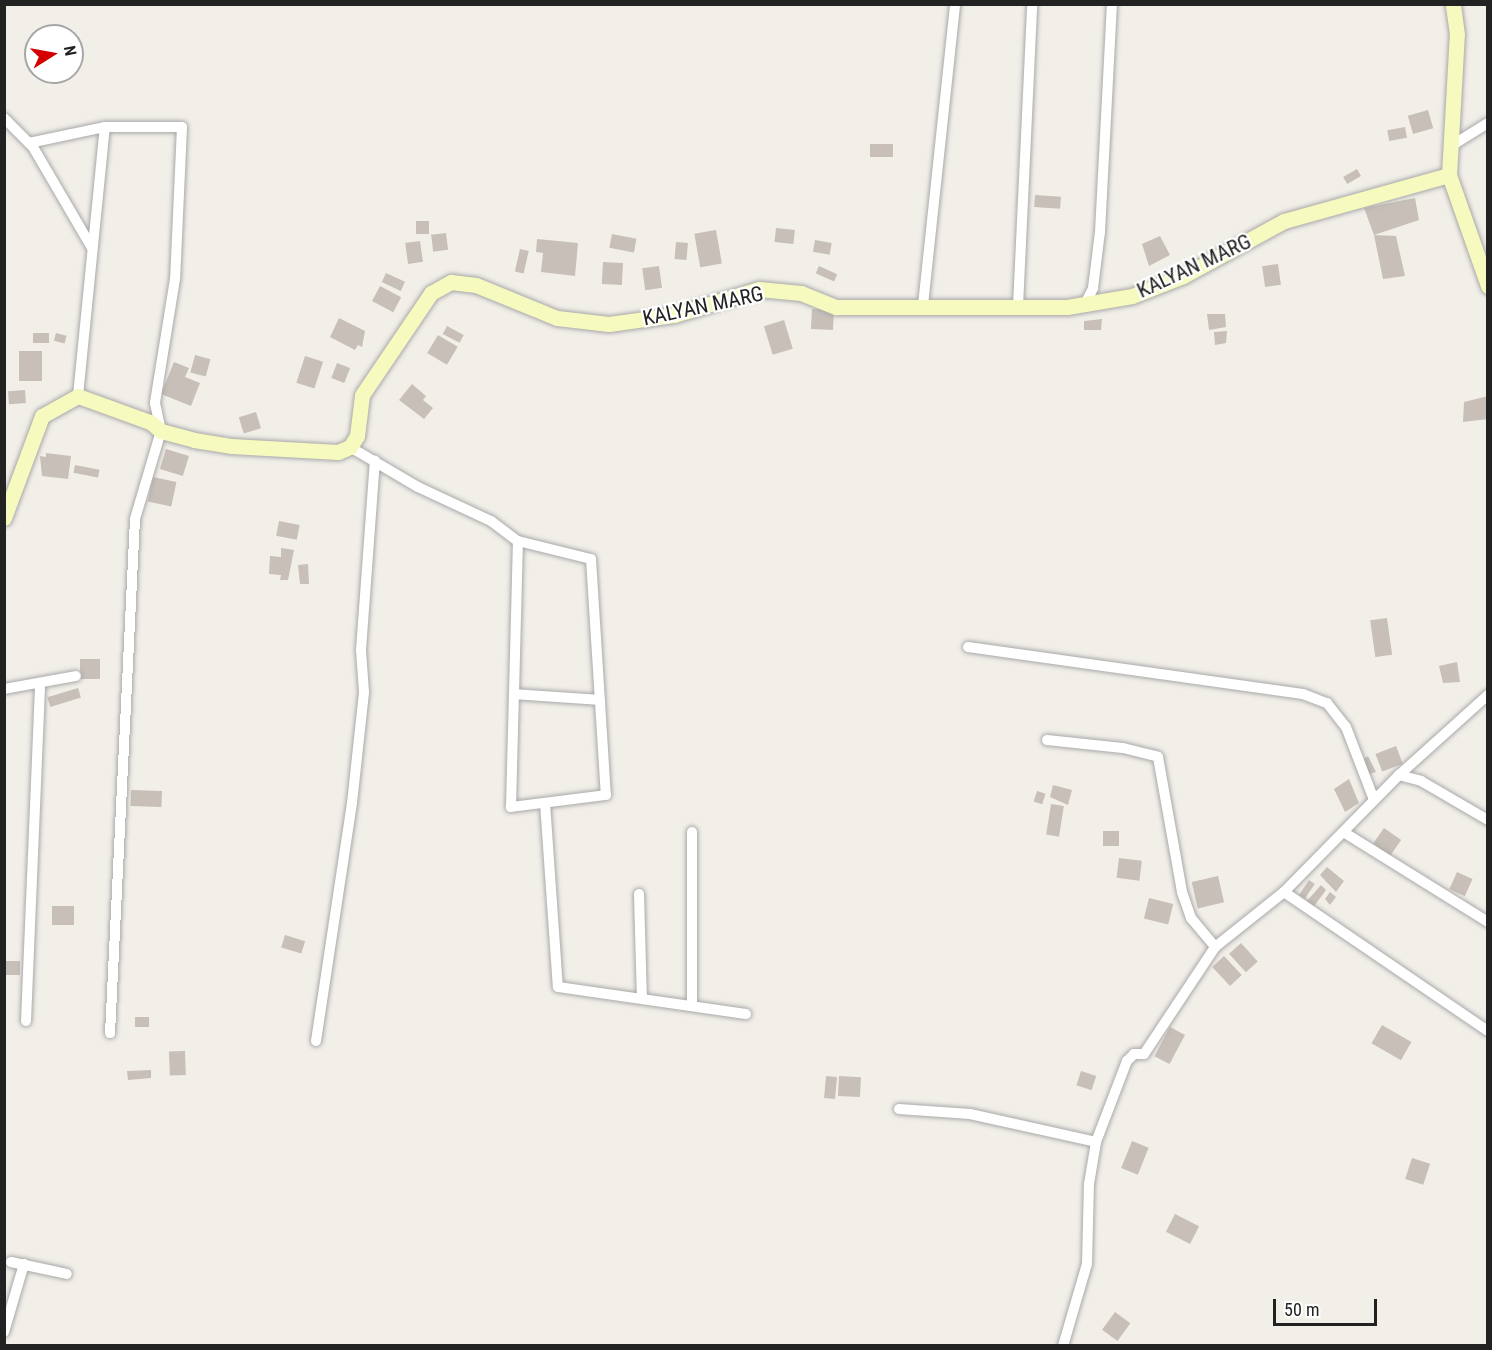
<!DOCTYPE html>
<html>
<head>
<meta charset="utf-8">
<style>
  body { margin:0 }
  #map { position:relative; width:1492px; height:1350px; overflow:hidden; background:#f2efe9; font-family:"Roboto Condensed",sans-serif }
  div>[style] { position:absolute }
  .building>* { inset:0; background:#c7bfb8; transform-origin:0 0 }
  .roads { filter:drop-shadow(0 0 2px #a9a9a9) drop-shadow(0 0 2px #a9a9a9) }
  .street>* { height:10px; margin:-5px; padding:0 5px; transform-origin:5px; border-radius:5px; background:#fff }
  .secondary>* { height:15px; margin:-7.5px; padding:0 7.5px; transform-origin:7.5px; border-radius:7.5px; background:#f7fabf }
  span { translate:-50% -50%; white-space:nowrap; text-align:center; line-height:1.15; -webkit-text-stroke:4.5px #fff; paint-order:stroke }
  .street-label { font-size:21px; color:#222 }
  .frame { position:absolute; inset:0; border:6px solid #222; pointer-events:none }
  .north { position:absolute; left:24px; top:24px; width:60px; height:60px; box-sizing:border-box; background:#fff; border:2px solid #a7a7a7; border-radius:50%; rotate:79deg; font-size:16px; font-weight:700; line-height:24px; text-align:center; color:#222 }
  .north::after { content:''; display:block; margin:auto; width:21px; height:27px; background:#d40000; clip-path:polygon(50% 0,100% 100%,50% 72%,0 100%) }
  .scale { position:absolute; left:1273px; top:1299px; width:104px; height:27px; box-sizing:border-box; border:3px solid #222; border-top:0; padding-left:8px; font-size:18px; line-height:21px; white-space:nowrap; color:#222; -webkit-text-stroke:4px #fff; paint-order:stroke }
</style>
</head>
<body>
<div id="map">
  <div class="building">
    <i style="left:1428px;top:110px;width:19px;height:21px;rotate:74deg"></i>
    <i style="left:1405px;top:127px;width:11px;height:18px;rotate:80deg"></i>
    <i style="left:893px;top:144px;width:13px;height:23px;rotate:90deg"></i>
    <i style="left:1357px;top:169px;width:8px;height:16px;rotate:60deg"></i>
    <i style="left:1035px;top:195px;width:26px;height:12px;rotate:4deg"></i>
    <i style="clip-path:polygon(1415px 198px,1419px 220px,1374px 235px,1364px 208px)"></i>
    <i style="left:416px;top:221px;width:13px;height:13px"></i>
    <i style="left:776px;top:228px;width:19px;height:14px;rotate:6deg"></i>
    <i style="left:716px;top:230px;width:34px;height:22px;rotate:80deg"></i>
    <i style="left:446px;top:233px;width:17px;height:15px;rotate:83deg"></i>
    <i style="left:612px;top:234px;width:25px;height:14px;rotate:11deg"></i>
    <i style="clip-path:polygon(1374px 235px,1396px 236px,1405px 276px,1383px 279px)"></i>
    <i style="clip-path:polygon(1160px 236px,1170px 255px,1149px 266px,1142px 244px)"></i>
    <i style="clip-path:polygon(537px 239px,578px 243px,575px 276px,541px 272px,543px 253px,536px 252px)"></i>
    <i style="left:815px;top:240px;width:17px;height:12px;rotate:10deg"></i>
    <i style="left:420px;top:241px;width:21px;height:15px;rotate:82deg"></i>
    <i style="left:676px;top:242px;width:12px;height:17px;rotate:5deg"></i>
    <i style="left:520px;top:249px;width:9px;height:23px;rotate:13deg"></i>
    <i style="left:603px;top:262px;width:20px;height:22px;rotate:3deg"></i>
    <i style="left:1278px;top:264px;width:21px;height:16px;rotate:82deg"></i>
    <i style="left:659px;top:266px;width:22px;height:17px;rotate:82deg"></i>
    <i style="left:819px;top:266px;width:20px;height:8px;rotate:24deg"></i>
    <i style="left:386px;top:273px;width:21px;height:10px;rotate:25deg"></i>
    <i style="left:380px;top:286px;width:24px;height:17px;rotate:28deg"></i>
    <i style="left:812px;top:309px;width:22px;height:20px;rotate:3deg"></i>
    <i style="clip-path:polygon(1207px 314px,1225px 314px,1226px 327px,1209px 330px)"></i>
    <i style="clip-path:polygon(339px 318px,365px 331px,362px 347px,358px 345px,355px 350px,330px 337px)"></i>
    <i style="clip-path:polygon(1102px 319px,1101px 330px,1084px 330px,1084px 321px)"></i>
    <i style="left:784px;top:320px;width:30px;height:21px;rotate:73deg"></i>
    <i style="left:447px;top:326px;width:19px;height:9px;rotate:28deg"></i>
    <i style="clip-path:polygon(1227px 331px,1226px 343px,1215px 345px,1214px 332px)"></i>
    <i style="left:33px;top:333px;width:16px;height:10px"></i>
    <i style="left:56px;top:333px;width:11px;height:8px;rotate:15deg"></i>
    <i style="left:438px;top:335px;width:23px;height:21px;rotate:31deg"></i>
    <i style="left:19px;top:351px;width:23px;height:30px"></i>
    <i style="left:195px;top:355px;width:16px;height:18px;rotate:15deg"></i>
    <i style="left:305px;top:356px;width:19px;height:28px;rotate:18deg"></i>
    <i style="clip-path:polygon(174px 362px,189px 368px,185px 377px,200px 383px,191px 406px,161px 394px)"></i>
    <i style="left:337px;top:363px;width:14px;height:16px;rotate:21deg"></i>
    <i style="clip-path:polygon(412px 384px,426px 396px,423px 400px,433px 408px,424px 419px,399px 400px)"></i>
    <i style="left:25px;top:390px;width:13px;height:17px;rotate:86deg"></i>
    <i style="clip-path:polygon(1488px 396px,1488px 419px,1463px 422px,1464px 402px)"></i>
    <i style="left:256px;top:412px;width:17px;height:18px;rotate:73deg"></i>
    <i style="left:166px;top:449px;width:24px;height:21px;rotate:17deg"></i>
    <i style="clip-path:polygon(46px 453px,71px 456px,68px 479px,42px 476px,40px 456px,46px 457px)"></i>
    <i style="left:75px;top:465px;width:25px;height:8px;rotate:11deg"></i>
    <i style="left:153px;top:477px;width:24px;height:25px;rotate:12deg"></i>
    <i style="left:279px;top:521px;width:21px;height:15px;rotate:11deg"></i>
    <i style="clip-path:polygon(281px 548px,294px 550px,288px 580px,280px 580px,281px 575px,269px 574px,270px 556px,281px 557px)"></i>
    <i style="clip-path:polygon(308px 564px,309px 584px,300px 584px,298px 565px)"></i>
    <i style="left:1387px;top:618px;width:37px;height:17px;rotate:82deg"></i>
    <i style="left:80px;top:659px;width:20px;height:20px"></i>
    <i style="clip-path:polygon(1457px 662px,1460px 682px,1443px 683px,1439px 666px)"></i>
    <i style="left:78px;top:688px;width:10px;height:32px;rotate:73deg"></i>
    <i style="left:1396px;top:746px;width:19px;height:22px;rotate:69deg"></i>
    <i style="clip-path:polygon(1368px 756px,1376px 772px,1368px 774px,1362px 760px)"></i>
    <i style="clip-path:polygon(1349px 779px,1359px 803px,1345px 812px,1334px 789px)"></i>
    <i style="clip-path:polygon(1053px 785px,1072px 790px,1068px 805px,1050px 797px)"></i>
    <i style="left:131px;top:790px;width:31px;height:16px;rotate:2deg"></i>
    <i style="left:1037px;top:791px;width:9px;height:11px;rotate:18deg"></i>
    <i style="left:1051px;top:804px;width:13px;height:31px;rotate:9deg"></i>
    <i style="left:1384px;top:828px;width:21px;height:19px;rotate:35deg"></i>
    <i style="left:1103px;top:831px;width:16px;height:15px"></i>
    <i style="left:1119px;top:858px;width:23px;height:20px;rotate:7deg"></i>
    <i style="clip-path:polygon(1327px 867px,1344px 881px,1336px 892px,1320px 875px)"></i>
    <i style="left:1457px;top:872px;width:17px;height:19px;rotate:24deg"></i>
    <i style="left:1218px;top:876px;width:27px;height:27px;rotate:77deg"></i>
    <i style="left:1309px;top:880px;width:7px;height:18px;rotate:34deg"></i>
    <i style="clip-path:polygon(1321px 885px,1326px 890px,1312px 909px,1306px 902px)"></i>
    <i style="clip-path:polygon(1330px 892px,1336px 897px,1330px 905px,1325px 899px)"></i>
    <i style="left:1149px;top:898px;width:25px;height:21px;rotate:14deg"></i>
    <i style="left:52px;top:906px;width:22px;height:19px"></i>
    <i style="left:285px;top:935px;width:21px;height:13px;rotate:17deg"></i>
    <i style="left:1241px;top:943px;width:25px;height:16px;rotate:48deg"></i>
    <i style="left:1224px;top:956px;width:26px;height:16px;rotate:47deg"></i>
    <i style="left:4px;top:961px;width:16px;height:14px"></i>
    <i style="left:149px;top:1017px;width:10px;height:14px;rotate:90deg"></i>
    <i style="left:1382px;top:1025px;width:34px;height:21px;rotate:30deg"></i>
    <i style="left:1170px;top:1027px;width:17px;height:33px;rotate:28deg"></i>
    <i style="left:185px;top:1051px;width:24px;height:16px;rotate:88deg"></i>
    <i style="clip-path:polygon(151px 1070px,151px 1078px,128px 1080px,127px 1071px)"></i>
    <i style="left:1081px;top:1071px;width:16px;height:15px;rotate:18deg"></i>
    <i style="left:826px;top:1076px;width:11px;height:22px;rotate:5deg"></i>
    <i style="left:839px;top:1076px;width:22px;height:20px;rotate:3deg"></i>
    <i style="left:1132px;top:1141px;width:18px;height:29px;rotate:22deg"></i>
    <i style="left:1412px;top:1158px;width:19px;height:22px;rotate:18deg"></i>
    <i style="left:1175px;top:1214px;width:27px;height:20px;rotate:27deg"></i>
    <i style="left:1115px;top:1312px;width:19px;height:22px;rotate:36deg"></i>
  </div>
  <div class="roads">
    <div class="street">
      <i style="left:4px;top:118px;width:41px;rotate:45deg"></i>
      <i style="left:33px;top:147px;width:117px;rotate:59.7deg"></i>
      <i style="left:29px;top:143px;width:78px;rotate:-11.9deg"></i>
      <i style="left:1451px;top:146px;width:44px;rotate:-31.9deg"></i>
      <i style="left:1085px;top:304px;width:18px;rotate:-63deg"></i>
      <i style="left:1093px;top:288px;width:56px;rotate:-82.9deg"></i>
      <i style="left:1100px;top:232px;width:228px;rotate:-87deg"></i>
      <i style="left:923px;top:305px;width:303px;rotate:-83.9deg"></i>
      <i style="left:1018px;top:306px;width:302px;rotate:-87.3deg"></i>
      <i style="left:78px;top:396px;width:270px;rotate:-84.3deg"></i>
      <i style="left:105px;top:127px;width:77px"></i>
      <i style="left:182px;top:127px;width:152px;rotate:92.6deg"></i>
      <i style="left:175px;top:279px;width:126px;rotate:99.2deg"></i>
      <i style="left:155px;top:403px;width:29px;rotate:78deg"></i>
      <i style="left:161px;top:431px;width:92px;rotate:106.5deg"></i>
      <i style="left:135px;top:519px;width:515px;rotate:92.78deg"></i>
      <i style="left:350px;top:447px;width:79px;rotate:30.5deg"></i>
      <i style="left:418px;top:487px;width:81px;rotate:25deg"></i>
      <i style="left:491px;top:521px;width:34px;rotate:37deg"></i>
      <i style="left:518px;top:541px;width:75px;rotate:13.9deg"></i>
      <i style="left:591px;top:559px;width:236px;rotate:86.4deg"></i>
      <i style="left:606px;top:795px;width:96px;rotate:172.8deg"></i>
      <i style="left:511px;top:807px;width:266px;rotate:-88.5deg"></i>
      <i style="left:968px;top:647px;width:338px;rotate:8deg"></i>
      <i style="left:1303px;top:694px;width:26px;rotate:21deg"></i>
      <i style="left:1327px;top:703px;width:31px;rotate:52deg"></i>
      <i style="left:1346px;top:727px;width:78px;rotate:69deg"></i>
      <i style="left:4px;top:689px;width:73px;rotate:-10.2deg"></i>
      <i style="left:514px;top:694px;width:86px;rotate:4deg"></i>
      <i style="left:1047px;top:740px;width:76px;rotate:6deg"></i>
      <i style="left:1123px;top:748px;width:36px;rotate:14deg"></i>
      <i style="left:1158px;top:757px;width:137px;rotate:79.9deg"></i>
      <i style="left:1182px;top:892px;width:28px;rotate:71deg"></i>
      <i style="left:1191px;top:918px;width:38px;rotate:50deg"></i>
      <i style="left:1399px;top:775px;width:23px;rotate:15deg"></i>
      <i style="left:1421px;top:781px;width:78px;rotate:30.2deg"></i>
      <i style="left:545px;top:803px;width:184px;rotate:86deg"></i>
      <i style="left:558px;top:987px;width:190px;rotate:8.2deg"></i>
      <i style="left:692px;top:832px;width:174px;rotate:90deg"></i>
      <i style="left:1345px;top:833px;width:168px;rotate:31.9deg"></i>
      <i style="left:1284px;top:892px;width:247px;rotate:34.3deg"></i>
      <i style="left:639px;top:894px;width:105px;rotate:88.4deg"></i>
      <i style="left:26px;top:1021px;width:338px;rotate:-87.6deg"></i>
      <i style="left:316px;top:1041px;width:241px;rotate:-81.4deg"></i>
      <i style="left:352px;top:803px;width:112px;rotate:-83.8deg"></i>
      <i style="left:364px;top:692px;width:42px;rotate:-94.1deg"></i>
      <i style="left:361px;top:650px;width:190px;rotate:-85.8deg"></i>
      <i style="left:899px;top:1109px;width:71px;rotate:4deg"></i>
      <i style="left:970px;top:1114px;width:129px;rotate:12.5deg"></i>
      <i style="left:11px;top:1262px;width:57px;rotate:12.1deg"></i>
      <i style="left:4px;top:1332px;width:71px;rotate:-73.6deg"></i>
      <i style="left:1063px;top:1346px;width:85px;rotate:-73.7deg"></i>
      <i style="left:1087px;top:1264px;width:80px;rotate:-88.6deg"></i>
      <i style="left:1089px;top:1184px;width:43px;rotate:-80.5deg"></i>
      <i style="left:1096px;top:1142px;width:87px;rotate:-69.1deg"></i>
      <i style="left:1127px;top:1061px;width:10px;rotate:-45deg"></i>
      <i style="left:1134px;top:1054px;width:10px"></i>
      <i style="left:1144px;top:1054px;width:128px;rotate:-56.4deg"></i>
      <i style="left:1215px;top:947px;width:88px;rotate:-38.6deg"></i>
      <i style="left:1284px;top:892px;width:164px;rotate:-45.5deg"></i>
      <i style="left:1399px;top:775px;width:120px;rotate:-42deg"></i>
    </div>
    <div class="secondary">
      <i style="left:1449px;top:175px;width:141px;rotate:-86.8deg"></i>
      <i style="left:1457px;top:34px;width:30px;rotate:-98deg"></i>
      <i style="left:4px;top:518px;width:109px;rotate:-69.6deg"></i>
      <i style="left:42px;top:416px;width:41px;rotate:-29.1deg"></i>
      <i style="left:78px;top:396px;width:77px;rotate:19.9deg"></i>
      <i style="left:150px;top:422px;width:14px;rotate:39deg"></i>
      <i style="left:161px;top:431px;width:34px;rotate:15deg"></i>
      <i style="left:194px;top:440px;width:37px;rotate:9deg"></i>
      <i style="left:231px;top:446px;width:107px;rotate:3.2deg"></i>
      <i style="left:338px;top:452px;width:13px;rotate:-23deg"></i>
      <i style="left:350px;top:447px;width:13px;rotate:-58deg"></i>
      <i style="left:357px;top:436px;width:41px;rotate:-83deg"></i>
      <i style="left:362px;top:395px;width:123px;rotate:-55.9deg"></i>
      <i style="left:431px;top:293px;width:23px;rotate:-29deg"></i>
      <i style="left:451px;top:282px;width:25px;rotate:7deg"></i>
      <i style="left:476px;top:285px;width:87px;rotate:22.2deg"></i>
      <i style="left:557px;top:318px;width:52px;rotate:6.6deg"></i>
      <i style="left:609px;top:324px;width:66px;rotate:-7.9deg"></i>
      <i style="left:674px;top:315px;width:89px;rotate:-17deg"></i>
      <i style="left:759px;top:289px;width:42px;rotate:5.4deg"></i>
      <i style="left:801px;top:293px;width:38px;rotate:22deg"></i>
      <i style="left:836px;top:307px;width:231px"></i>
      <i style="left:1067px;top:307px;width:66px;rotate:-9.6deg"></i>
      <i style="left:1132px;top:296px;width:55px;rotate:-21.4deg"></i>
      <i style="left:1183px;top:276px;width:115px;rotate:-28.6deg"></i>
      <i style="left:1284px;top:221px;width:171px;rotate:-15.6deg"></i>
      <i style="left:1449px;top:175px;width:118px;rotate:70.6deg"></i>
    </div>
  </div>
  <div class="street-label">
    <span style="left:1194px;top:266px;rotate:-25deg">KALYAN MARG</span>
    <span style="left:703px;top:306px;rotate:-12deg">KALYAN MARG</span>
  </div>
  <div class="frame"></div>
  <div class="north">N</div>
  <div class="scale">50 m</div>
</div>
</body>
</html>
